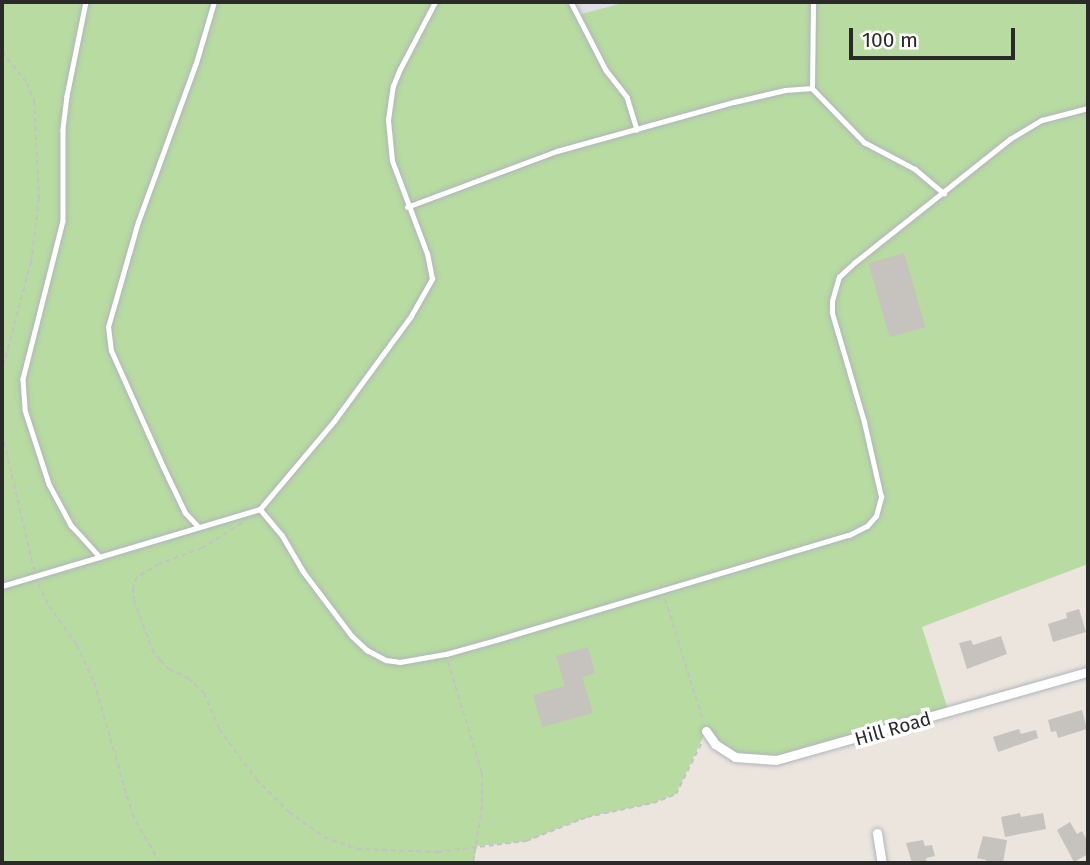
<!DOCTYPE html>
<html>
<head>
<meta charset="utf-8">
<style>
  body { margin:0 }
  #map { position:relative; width:1090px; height:865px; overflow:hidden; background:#ebe5de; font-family:"Fira Sans",sans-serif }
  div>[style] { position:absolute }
  .industrial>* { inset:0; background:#dfdee4 }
  .green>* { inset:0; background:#b7dba1 }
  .building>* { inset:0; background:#c6c2bd; transform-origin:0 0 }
  .path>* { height:2px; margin-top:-1px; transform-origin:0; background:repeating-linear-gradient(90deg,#c3c3c3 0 5px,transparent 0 8.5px) }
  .roads { filter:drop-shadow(0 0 2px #b1b4bc) drop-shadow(0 0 2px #b1b4bc) }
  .lane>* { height:4.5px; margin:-2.25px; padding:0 2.25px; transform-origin:2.25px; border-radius:2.25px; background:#fff }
  .street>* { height:9px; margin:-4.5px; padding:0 4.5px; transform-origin:4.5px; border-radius:4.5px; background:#fff }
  span { translate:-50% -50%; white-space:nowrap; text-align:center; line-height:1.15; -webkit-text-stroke:7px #fff; paint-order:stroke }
  .street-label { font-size:19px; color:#2a2a2a }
  .frame { position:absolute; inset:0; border:4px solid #2a2a2a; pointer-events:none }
  .scale { position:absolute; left:849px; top:28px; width:166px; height:32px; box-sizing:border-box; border:4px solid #2a2a2a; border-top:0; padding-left:9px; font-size:21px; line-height:24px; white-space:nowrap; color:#2a2a2a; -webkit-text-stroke:5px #fff; paint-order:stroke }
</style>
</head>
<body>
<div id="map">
  <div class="industrial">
    <i style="clip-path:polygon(571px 2px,626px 2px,578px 15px)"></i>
  </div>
  <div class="green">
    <i style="clip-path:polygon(2px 2px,571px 2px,578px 15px,626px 2px,1088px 2px,1088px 564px,922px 627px,949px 713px,776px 760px,735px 757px,706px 731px,676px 794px,653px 803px,587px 817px,526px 841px,477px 846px,473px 863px,2px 863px)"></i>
  </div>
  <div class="building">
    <i style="left:904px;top:253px;width:77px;height:37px;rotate:74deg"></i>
    <i style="clip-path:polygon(1079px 609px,1086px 632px,1053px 642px,1048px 624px,1067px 618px,1066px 613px)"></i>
    <i style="clip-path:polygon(1001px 636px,1007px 654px,967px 669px,959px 643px,971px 640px,973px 645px)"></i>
    <i style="clip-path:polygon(588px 647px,595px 673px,582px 677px,593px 713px,542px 727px,533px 695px,565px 686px,556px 656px)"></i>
    <i style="clip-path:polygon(1082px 710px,1087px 729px,1058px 738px,1056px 731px,1051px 732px,1048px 720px)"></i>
    <i style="clip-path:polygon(1019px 729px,1021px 734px,1036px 730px,1038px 738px,998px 752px,993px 737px)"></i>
    <i style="clip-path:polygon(1020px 813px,1021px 817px,1043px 813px,1046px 829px,1005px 837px,1001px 817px)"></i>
    <i style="clip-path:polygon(1070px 822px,1077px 834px,1082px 831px,1088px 842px,1088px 854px,1074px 862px,1057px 830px)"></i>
    <i style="clip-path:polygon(983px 836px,1007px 840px,1003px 863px,986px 863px,986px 860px,977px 858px)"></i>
    <i style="clip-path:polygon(923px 840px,925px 846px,932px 845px,935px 856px,926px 858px,927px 863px,912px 863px,906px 843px)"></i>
  </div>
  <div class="path">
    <i style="left:2px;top:52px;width:40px;rotate:51deg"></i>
    <i style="left:27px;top:83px;width:19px;rotate:69deg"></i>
    <i style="left:34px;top:101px;width:97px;rotate:87deg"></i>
    <i style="left:39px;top:198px;width:64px;rotate:97.1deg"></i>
    <i style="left:31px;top:262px;width:112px;rotate:105deg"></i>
    <i style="left:2px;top:434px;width:139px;rotate:76.7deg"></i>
    <i style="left:242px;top:523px;width:47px;rotate:148deg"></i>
    <i style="left:202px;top:548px;width:46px;rotate:159.6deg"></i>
    <i style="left:159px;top:564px;width:26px;rotate:149deg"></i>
    <i style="left:137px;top:577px;width:12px;rotate:110deg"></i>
    <i style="left:133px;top:588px;width:12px;rotate:85deg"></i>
    <i style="left:134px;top:600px;width:52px;rotate:69.8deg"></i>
    <i style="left:152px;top:649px;width:14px;rotate:54deg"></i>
    <i style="left:160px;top:660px;width:13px;rotate:45deg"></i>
    <i style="left:169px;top:669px;width:21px;rotate:25deg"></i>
    <i style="left:188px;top:678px;width:22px;rotate:43deg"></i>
    <i style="left:204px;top:693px;width:39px;rotate:67deg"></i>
    <i style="left:219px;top:729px;width:62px;rotate:53.5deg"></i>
    <i style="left:256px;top:779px;width:47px;rotate:45deg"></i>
    <i style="left:289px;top:812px;width:43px;rotate:35.5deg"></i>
    <i style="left:324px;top:837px;width:35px;rotate:20deg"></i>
    <i style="left:357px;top:849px;width:81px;rotate:2.1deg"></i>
    <i style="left:438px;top:852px;width:89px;rotate:-7.1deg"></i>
    <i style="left:526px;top:841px;width:66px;rotate:-21.5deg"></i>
    <i style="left:587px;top:817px;width:67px;rotate:-12deg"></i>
    <i style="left:653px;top:803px;width:25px;rotate:-21deg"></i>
    <i style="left:676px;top:794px;width:58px;rotate:-63.4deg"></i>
    <i style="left:38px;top:584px;width:25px;rotate:63deg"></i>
    <i style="left:49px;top:606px;width:48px;rotate:54.3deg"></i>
    <i style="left:77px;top:645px;width:41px;rotate:65.3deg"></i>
    <i style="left:94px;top:682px;width:137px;rotate:73.9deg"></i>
    <i style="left:132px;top:814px;width:56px;rotate:60.3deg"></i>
    <i style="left:665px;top:599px;width:127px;rotate:72.6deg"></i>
    <i style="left:448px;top:662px;width:116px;rotate:73deg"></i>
    <i style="left:482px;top:773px;width:33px;rotate:90deg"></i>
    <i style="left:482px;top:806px;width:58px;rotate:99deg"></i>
  </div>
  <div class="roads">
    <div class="lane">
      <i style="left:86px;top:2px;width:96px;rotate:101.4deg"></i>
      <i style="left:67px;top:96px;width:34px;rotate:97deg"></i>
      <i style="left:63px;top:130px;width:91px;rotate:90deg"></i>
      <i style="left:63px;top:221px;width:163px;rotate:104.2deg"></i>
      <i style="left:23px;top:379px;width:31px;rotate:86deg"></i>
      <i style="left:25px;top:410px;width:78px;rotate:72deg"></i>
      <i style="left:49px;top:484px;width:47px;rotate:61.8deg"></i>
      <i style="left:71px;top:525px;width:43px;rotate:47.8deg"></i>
      <i style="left:571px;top:2px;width:76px;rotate:62.8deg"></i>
      <i style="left:606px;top:70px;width:34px;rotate:52deg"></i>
      <i style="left:627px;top:97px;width:34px;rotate:73deg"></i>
      <i style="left:812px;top:88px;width:86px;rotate:-89.3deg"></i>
      <i style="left:407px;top:207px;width:160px;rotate:-20.5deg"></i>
      <i style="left:557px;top:151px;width:184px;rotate:-15.5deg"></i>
      <i style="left:734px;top:102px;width:52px;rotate:-13.2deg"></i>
      <i style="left:785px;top:90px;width:27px;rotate:-4deg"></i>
      <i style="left:812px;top:88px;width:75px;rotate:46.1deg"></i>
      <i style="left:864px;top:142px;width:58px;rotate:27.9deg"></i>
      <i style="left:915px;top:169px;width:38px;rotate:40deg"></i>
      <i style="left:260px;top:509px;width:34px;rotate:50deg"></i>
      <i style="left:282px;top:535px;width:42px;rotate:59.7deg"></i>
      <i style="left:303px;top:571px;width:81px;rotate:53deg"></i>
      <i style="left:352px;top:636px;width:21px;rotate:43deg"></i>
      <i style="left:367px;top:650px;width:21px;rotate:28deg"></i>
      <i style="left:386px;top:660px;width:14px;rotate:8deg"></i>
      <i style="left:400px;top:662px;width:47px;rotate:-9.9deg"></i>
      <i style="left:446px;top:654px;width:52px;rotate:-15.6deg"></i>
      <i style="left:496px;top:640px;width:368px;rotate:-16.6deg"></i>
      <i style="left:849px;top:535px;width:20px;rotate:-27deg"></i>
      <i style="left:867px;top:526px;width:13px;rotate:-48deg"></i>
      <i style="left:876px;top:516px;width:20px;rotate:-75deg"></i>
      <i style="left:881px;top:497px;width:77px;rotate:-102.8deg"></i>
      <i style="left:864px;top:422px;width:114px;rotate:-106.4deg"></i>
      <i style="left:832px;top:313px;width:12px;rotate:-90deg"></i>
      <i style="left:832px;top:301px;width:25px;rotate:-74deg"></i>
      <i style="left:839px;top:277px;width:21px;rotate:-43deg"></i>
      <i style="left:854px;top:263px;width:199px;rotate:-38.5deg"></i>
      <i style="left:1010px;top:139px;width:37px;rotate:-31deg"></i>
      <i style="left:1042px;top:120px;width:48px;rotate:-14.6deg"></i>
      <i style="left:198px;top:527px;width:19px;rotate:-133deg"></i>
      <i style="left:185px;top:513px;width:51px;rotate:-115.6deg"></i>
      <i style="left:163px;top:467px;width:127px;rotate:-114.1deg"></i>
      <i style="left:111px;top:351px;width:24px;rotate:-97deg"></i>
      <i style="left:108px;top:327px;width:109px;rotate:-74.1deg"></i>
      <i style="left:138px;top:222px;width:169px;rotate:-70deg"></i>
      <i style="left:196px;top:63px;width:64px;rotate:-73.6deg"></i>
      <i style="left:2px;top:586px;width:269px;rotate:-16.6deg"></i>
      <i style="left:260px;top:509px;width:115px;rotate:-49.9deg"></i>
      <i style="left:334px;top:421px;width:130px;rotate:-53.7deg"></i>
      <i style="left:411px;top:316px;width:43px;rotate:-60.4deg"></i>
      <i style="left:432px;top:279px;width:25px;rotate:-101deg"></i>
      <i style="left:427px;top:254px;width:99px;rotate:-110.6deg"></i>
      <i style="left:392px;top:161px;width:41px;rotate:-95.6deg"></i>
      <i style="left:388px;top:120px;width:34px;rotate:-82deg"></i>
      <i style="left:393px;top:86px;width:18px;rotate:-68deg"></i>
      <i style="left:400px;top:69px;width:76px;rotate:-62.4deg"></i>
    </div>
    <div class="street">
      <i style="left:706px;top:731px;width:16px;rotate:55deg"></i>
      <i style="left:715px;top:744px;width:24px;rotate:33deg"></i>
      <i style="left:735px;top:757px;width:41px;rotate:4.2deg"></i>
      <i style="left:776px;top:760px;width:324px;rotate:-15.8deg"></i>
      <i style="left:877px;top:833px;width:30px;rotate:81deg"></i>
    </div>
  </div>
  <div class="street-label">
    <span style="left:893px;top:729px;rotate:-16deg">Hill Road</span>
  </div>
  <div class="frame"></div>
  <div class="scale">100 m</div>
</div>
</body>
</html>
